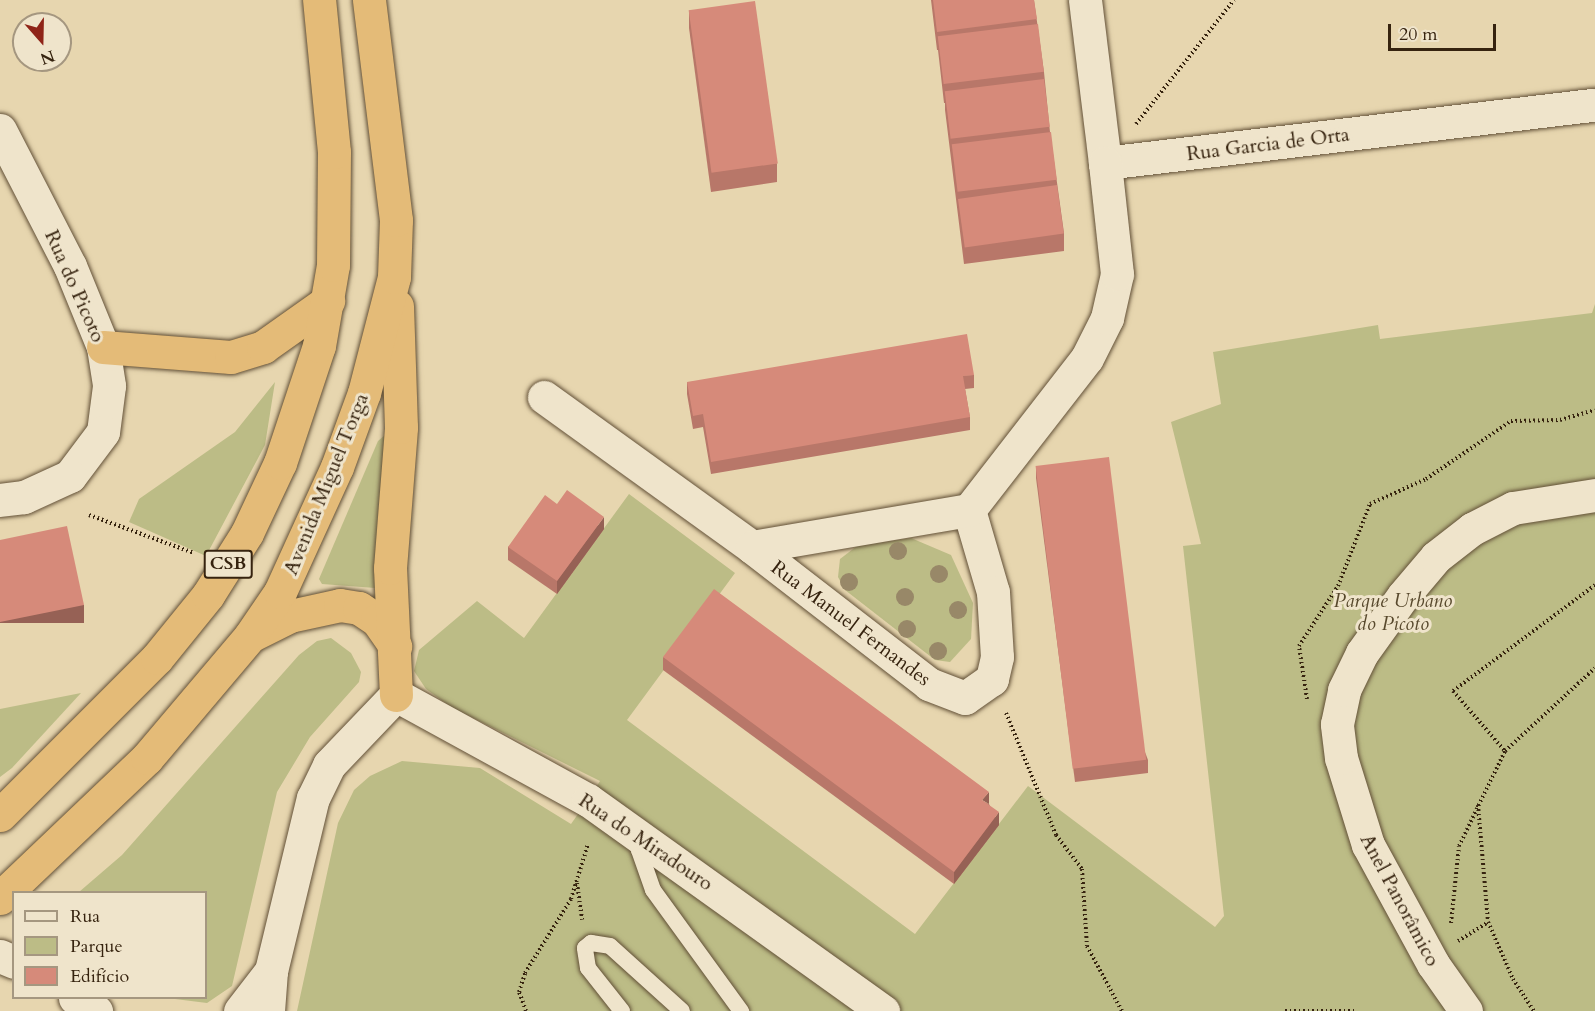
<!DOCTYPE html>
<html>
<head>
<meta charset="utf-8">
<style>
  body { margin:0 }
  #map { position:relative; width:1595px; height:1011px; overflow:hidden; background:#e7d6af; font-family:Cardo,serif }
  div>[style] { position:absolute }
  .green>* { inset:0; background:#bcbc86 }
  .path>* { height:4px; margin-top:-2px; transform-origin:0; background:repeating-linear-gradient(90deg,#36230f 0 1.5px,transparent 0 4.5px) }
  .roads { filter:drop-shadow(0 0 2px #625037) drop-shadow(0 0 2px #625037) }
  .lane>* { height:16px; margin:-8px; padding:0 8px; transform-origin:8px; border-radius:8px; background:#efe4cb }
  .street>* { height:33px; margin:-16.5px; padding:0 16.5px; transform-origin:16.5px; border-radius:16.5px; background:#efe4cb }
  .secondary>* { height:33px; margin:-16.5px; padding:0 16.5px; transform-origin:16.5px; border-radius:16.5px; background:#efe4cb }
  .highway>* { height:33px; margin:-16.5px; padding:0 16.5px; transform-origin:16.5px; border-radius:16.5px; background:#e4bb78 }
  .trees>* { width:18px; height:18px; margin:-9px; border-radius:50%; background:#988868 }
  .wall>* { inset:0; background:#b87769 }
  .shaded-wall>* { inset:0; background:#966155; transform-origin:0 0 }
  .building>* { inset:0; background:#d68a7a; transform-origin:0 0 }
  span { translate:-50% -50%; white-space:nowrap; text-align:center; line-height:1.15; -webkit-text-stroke:6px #efe4cb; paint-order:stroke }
  .shield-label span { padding:2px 4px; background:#efe4cb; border:2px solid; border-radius:4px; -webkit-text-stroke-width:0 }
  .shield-label { font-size:18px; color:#36230f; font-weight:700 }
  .street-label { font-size:20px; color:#36230f }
  .park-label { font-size:20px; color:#58492d; font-style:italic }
  .legend { position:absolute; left:12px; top:891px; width:195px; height:108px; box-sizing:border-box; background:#efe4cb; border:2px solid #a59780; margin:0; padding:8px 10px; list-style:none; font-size:18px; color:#36230f }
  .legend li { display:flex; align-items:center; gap:12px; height:30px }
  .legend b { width:30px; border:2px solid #a59780 }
  .north { position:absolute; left:12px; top:12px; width:60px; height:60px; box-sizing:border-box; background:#efe4cb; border:2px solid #a59780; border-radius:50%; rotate:160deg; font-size:16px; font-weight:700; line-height:24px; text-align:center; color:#36230f }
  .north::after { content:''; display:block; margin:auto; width:21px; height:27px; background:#8f2418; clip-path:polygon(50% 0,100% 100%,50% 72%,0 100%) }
  .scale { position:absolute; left:1388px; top:24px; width:108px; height:27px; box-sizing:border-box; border:3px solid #36230f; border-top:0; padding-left:8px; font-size:18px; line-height:21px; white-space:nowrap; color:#36230f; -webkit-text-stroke:4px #efe4cb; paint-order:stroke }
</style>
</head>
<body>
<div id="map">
  <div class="green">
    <i style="clip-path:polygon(1595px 304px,1595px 1011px,297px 1011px,338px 823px,354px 790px,370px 776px,402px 761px,480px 768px,571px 824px,588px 800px,600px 781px,451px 707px,426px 689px,414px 671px,419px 650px,477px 601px,524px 638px,629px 494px,735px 573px,627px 720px,915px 934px,1028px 786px,1215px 927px,1224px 916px,1183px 546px,1201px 544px,1171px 422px,1221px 404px,1213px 352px,1378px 325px,1380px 339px,1592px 313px)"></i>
    <i style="clip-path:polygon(275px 382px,265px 445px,206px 556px,129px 522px,139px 499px,235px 432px)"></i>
    <i style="clip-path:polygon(385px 435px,375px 588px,322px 584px,319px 579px,378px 441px)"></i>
    <i style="clip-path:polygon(911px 538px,951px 555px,973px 603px,971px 639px,950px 662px,935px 660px,845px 590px,838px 577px,840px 559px,857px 546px)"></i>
    <i style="clip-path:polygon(331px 638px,351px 653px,361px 672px,359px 682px,310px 737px,277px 792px,232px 986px,207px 1003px,175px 999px,206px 998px,206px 892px,79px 892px,122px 855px,299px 655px,317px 641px)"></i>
    <i style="clip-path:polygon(81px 693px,12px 768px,0 777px,0 709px)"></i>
  </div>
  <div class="path">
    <i style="left:1136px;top:124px;width:158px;rotate:-51.7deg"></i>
    <i style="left:89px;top:515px;width:112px;rotate:19.9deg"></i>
    <i style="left:1595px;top:585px;width:177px;rotate:143.3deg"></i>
    <i style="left:1453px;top:691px;width:79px;rotate:49.1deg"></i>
    <i style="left:1505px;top:751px;width:122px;rotate:-42.7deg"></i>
    <i style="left:1307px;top:699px;width:54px;rotate:-98.6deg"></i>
    <i style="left:1299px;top:646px;width:72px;rotate:-57deg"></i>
    <i style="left:1338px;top:586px;width:88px;rotate:-68.7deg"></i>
    <i style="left:1370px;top:504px;width:61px;rotate:-24.1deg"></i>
    <i style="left:1426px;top:479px;width:103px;rotate:-34.3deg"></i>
    <i style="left:1511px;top:421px;width:49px;rotate:-1.2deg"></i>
    <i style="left:1560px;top:420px;width:36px;rotate:-16deg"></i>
    <i style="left:1006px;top:713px;width:132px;rotate:67.7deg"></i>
    <i style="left:1056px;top:835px;width:43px;rotate:52.6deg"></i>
    <i style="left:1082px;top:869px;width:77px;rotate:86.3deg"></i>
    <i style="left:1087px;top:946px;width:74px;rotate:61.7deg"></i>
    <i style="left:1478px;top:805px;width:117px;rotate:85.1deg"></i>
    <i style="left:1488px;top:922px;width:62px;rotate:66.3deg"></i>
    <i style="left:1513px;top:979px;width:38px;rotate:57deg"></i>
    <i style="left:577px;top:883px;width:37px;rotate:82deg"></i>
    <i style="left:1451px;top:923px;width:77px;rotate:-84.1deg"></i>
    <i style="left:1459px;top:846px;width:106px;rotate:-64.2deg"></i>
    <i style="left:1458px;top:941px;width:36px;rotate:-32deg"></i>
    <i style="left:526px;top:1011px;width:20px;rotate:-110deg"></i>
    <i style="left:519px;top:992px;width:20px;rotate:-72deg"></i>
    <i style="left:525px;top:973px;width:87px;rotate:-58.1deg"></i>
    <i style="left:571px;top:899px;width:58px;rotate:-72.8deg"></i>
    <i style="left:1285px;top:1011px;width:70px"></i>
  </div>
  <div class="roads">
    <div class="lane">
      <i style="left:640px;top:836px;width:14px;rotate:94deg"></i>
      <i style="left:639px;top:850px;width:42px;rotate:70.7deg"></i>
      <i style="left:653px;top:890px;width:150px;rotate:54deg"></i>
      <i style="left:622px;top:1011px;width:55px;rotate:-128.3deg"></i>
      <i style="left:588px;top:968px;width:20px;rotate:-99deg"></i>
      <i style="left:585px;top:948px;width:8px;rotate:-40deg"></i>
      <i style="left:591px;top:943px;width:19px;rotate:9deg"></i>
      <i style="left:610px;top:946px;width:97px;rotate:42.1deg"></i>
    </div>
    <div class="street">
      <i style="left:1085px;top:0;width:164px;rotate:83deg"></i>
      <i style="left:1105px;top:163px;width:493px;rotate:-6.8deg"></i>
      <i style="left:544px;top:397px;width:256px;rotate:35.8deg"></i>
      <i style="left:969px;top:510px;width:85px;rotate:73.7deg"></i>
      <i style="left:993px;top:592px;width:65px;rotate:86.5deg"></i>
      <i style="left:997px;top:657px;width:23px;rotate:103deg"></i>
      <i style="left:992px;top:679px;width:33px;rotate:145deg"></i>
      <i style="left:965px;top:698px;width:39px;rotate:-159deg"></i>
      <i style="left:929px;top:684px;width:224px;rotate:-142.3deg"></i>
      <i style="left:752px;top:547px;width:220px;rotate:-9.7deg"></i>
      <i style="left:969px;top:510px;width:192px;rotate:-52.2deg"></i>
      <i style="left:1087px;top:358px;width:45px;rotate:-63.4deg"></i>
      <i style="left:1107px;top:318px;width:45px;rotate:-77.2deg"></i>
      <i style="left:1117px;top:274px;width:112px;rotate:-96.2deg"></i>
      <i style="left:240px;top:1011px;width:51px;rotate:-52.2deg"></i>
      <i style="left:268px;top:1011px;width:40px;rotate:-85.7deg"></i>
      <i style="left:271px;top:971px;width:178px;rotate:-76.4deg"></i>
      <i style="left:313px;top:798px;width:37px;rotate:-64deg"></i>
      <i style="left:329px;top:765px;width:97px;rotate:-46.3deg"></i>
      <i style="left:396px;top:695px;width:219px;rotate:28.7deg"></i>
      <i style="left:588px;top:800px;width:363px;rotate:35.6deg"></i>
      <i style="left:1466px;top:1011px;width:57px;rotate:-125.1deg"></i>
      <i style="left:1433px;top:964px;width:136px;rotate:-118.6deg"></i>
      <i style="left:1368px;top:845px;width:91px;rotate:-107.2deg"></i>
      <i style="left:1341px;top:758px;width:34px;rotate:-97deg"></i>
      <i style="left:1337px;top:724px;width:35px;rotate:-78deg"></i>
      <i style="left:1344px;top:690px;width:41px;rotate:-64.1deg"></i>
      <i style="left:1362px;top:653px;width:70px;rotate:-54.3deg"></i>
      <i style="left:1403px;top:596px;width:51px;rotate:-49.8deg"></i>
      <i style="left:1436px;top:557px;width:46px;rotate:-37.9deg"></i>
      <i style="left:1472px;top:529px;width:46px;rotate:-27.1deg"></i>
      <i style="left:1513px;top:508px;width:83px;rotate:-9deg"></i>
    </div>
    <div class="secondary">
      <i style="left:0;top:130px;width:153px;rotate:62.8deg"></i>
      <i style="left:70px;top:266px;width:87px;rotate:67.8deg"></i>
      <i style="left:103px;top:347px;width:39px;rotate:81deg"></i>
      <i style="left:109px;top:386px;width:46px;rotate:97.4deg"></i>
      <i style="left:103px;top:432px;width:55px;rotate:126.9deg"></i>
      <i style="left:70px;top:476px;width:51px;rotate:155.5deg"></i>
      <i style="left:24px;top:497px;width:24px;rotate:173deg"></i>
      <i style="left:0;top:956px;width:15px;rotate:23deg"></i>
      <i style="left:75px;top:998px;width:25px;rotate:32deg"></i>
    </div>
    <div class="highway">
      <i style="left:103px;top:347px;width:128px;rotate:4.5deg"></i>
      <i style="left:231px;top:357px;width:34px;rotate:-17deg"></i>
      <i style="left:263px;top:347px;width:80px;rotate:-35.3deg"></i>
      <i style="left:252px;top:635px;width:42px;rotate:-26.6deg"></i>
      <i style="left:290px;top:616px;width:51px;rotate:-12.4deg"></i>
      <i style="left:340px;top:605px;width:19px;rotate:9deg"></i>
      <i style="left:359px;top:608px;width:22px;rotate:34deg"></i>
      <i style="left:377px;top:620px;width:32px;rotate:55deg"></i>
      <i style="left:396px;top:695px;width:127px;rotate:-92.7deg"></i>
      <i style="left:390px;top:568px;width:141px;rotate:-85.5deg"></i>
      <i style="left:401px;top:427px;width:121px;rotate:-91.9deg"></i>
      <i style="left:0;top:815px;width:222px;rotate:-45deg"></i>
      <i style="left:157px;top:658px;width:81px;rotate:-51deg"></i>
      <i style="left:208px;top:595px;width:73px;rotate:-57.8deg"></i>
      <i style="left:247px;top:533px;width:77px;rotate:-64.8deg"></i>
      <i style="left:280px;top:463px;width:123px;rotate:-71.6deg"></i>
      <i style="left:319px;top:346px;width:82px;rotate:-80.2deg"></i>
      <i style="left:333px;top:265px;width:113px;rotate:-89.5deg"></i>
      <i style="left:334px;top:152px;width:153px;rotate:-95.6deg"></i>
      <i style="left:0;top:898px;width:203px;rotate:-43.6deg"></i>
      <i style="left:147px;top:758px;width:160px;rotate:-49.8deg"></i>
      <i style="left:250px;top:636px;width:53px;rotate:-55.7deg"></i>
      <i style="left:280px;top:592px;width:137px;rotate:-65.5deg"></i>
      <i style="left:337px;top:467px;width:79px;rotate:-70deg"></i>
      <i style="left:364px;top:393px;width:120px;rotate:-75.5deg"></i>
      <i style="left:394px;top:277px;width:57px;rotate:-88deg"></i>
      <i style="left:396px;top:220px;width:222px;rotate:-97deg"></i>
    </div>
  </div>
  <div class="trees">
    <i style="left:898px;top:551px"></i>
    <i style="left:939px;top:574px"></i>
    <i style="left:849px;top:582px"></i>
    <i style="left:905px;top:597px"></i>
    <i style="left:958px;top:610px"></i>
    <i style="left:907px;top:629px"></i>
    <i style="left:938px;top:651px"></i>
  </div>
  <div class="wall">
    <i style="clip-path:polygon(931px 0,1034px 0,1044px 72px,1050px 132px,1064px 233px,1064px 251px,964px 264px,945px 110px,945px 103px,944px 103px,938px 50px,937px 50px)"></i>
    <i style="clip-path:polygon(689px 10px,777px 164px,777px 182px,711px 192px,689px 28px)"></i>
    <i style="clip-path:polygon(974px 375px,974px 388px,965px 389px,970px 417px,970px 430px,711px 474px,703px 427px,693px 429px,687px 394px,687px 382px)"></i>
    <i style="clip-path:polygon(1036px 466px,1148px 760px,1148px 773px,1075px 782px,1036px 478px)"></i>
    <i style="clip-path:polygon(557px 504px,604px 529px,557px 594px,508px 560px,508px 547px)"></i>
    <i style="clip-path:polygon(663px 657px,989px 804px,999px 825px,954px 884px,663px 670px)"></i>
  </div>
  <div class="shaded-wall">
    <i style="clip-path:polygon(604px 517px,604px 529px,557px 594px,557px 581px)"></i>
    <i style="left:84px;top:605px;width:18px;height:86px;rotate:90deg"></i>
    <i style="clip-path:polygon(989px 792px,989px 804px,982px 800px)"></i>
    <i style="clip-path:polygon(999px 812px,999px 825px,954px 884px,954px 872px)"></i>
  </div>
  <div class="building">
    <i style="clip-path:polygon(933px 0,1034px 0,1037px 19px,937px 32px)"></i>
    <i style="left:755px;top:1px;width:164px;height:67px;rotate:82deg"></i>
    <i style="left:1038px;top:24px;width:48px;height:101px;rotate:83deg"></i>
    <i style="left:1044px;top:79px;width:48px;height:100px;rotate:83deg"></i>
    <i style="left:1051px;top:132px;width:48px;height:100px;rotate:83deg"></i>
    <i style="left:1057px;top:185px;width:49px;height:100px;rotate:82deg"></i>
    <i style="clip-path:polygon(967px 334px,974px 375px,963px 376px,970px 417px,711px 462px,703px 414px,693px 416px,687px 382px)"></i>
    <i style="left:1109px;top:457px;width:305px;height:74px;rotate:83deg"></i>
    <i style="clip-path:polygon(567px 490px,604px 517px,557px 581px,508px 547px,545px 495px,557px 504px)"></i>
    <i style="clip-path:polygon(67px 526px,84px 605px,0 622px,0 540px)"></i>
    <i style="clip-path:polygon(714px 589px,989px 792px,982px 800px,999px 812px,954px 872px,663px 657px)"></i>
  </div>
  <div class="shield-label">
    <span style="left:228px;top:564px">CSB</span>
  </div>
  <div class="street-label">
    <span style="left:1268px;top:144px;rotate:-7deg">Rua Garcia de Orta</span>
    <span style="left:75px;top:286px;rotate:66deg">Rua do Picoto</span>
    <span style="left:326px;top:484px;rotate:-68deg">Avenida Miguel Torga</span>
    <span style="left:851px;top:623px;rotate:37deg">Rua Manuel Fernandes</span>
    <span style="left:646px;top:842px;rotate:34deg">Rua do Miradouro</span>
    <span style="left:1400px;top:900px;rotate:62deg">Anel Panorâmico</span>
  </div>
  <div class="park-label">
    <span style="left:1393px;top:612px">Parque Urbano<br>do Picoto</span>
  </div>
  <ul class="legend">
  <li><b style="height:8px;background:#efe4cb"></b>Rua</li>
  <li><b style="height:16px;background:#bcbc86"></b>Parque</li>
  <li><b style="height:16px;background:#d68a7a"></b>Edifício</li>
  </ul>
  <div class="north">N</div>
  <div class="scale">20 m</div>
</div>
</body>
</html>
